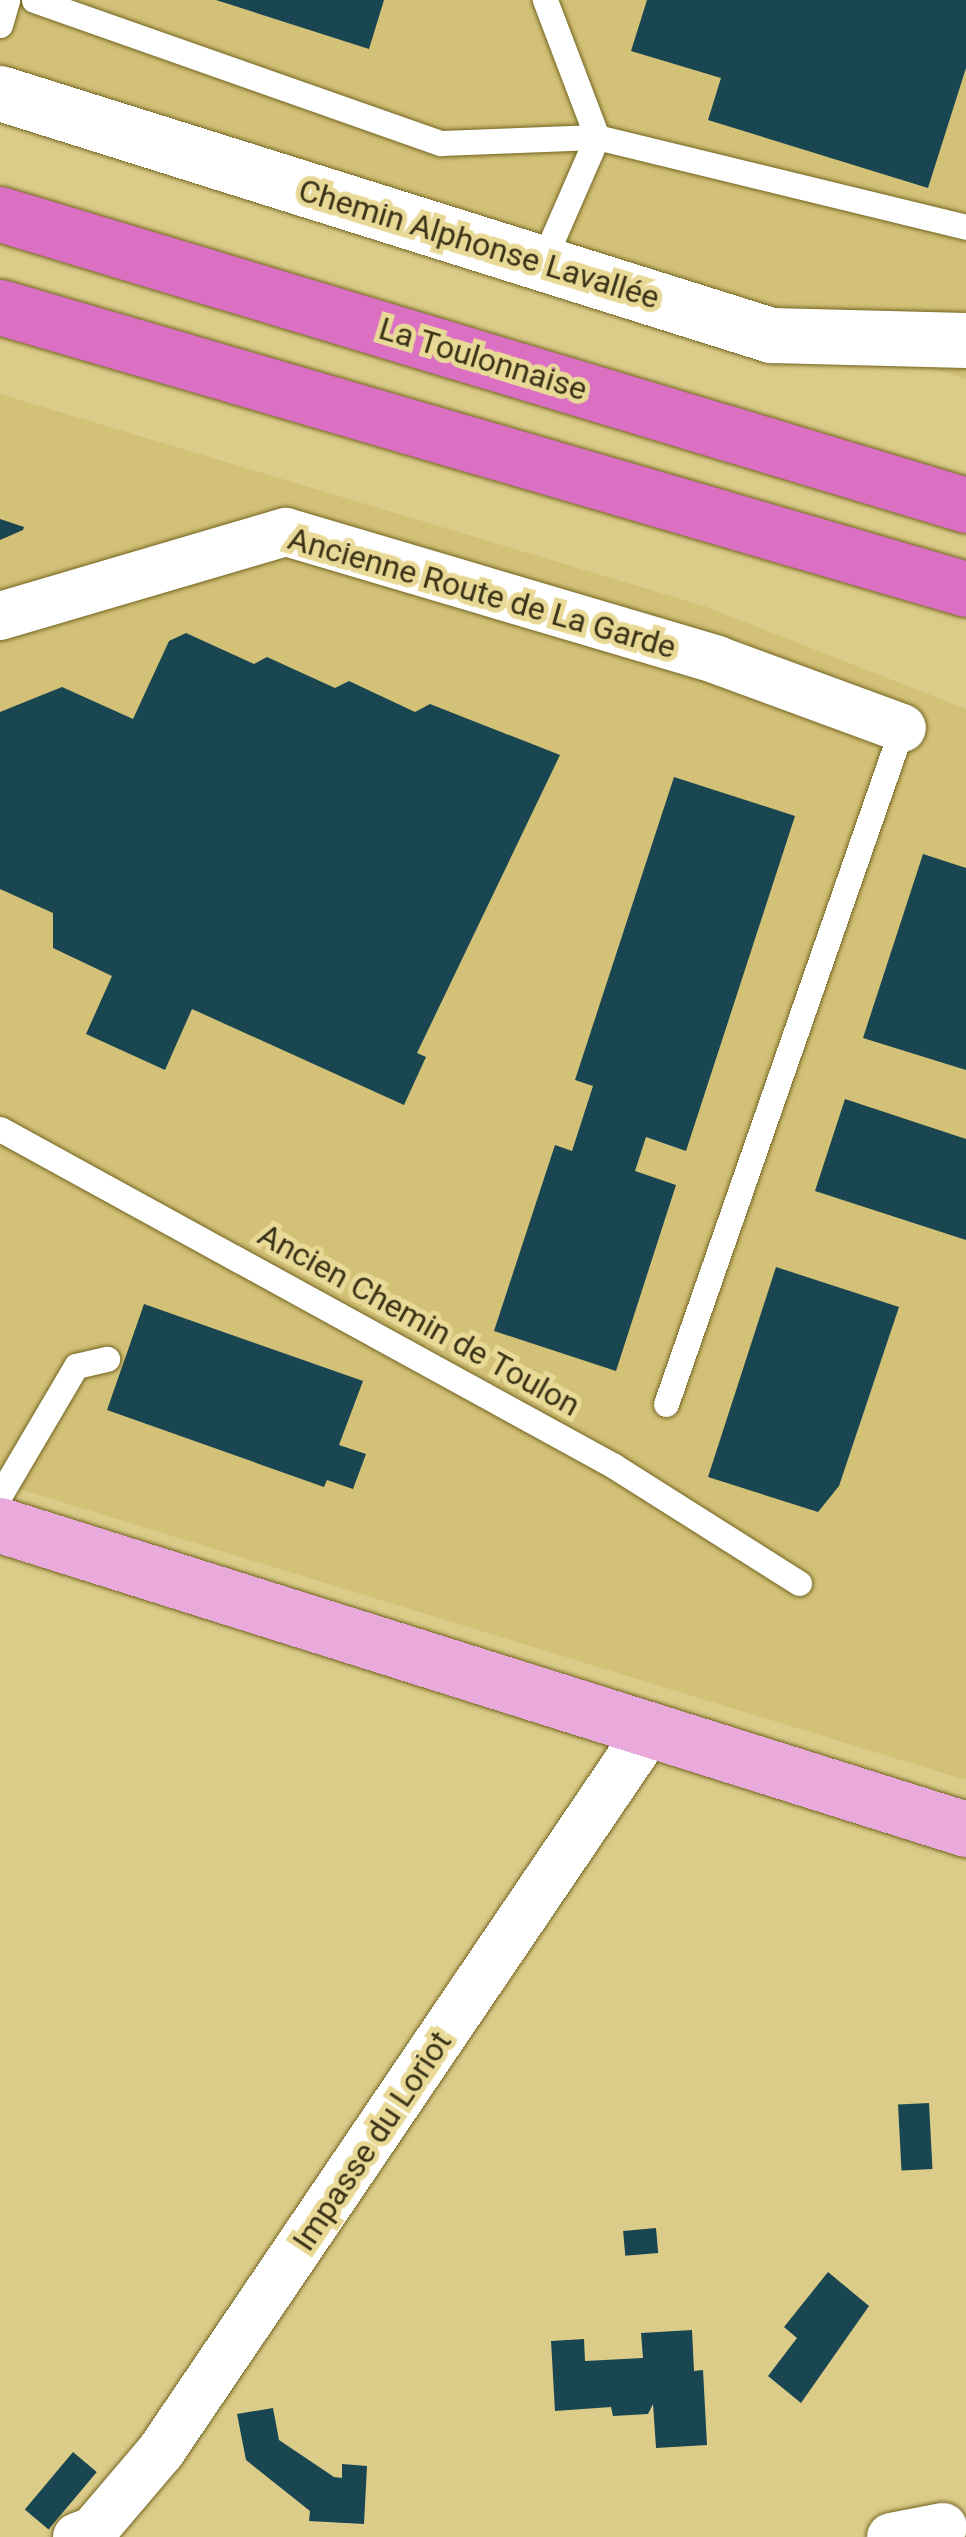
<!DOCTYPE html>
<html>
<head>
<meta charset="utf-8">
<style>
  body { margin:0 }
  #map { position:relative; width:966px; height:2537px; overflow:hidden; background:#dccc8a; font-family:Roboto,sans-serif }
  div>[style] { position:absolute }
  .built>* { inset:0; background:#d3c177 }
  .building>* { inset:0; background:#194651; transform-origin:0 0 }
  .roads { filter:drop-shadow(0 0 2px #726421) drop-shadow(0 0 2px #726421) }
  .service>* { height:25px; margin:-12.5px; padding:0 12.5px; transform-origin:12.5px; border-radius:12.5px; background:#fff }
  .minor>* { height:48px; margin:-24px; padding:0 24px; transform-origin:24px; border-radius:24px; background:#fff }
  .tertiary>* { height:55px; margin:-27.5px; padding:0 27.5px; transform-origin:27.5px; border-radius:27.5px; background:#fff }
  .primary>* { height:55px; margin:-27.5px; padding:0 27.5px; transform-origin:27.5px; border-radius:27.5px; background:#e9a9db }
  .motorway>* { height:55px; margin:-27.5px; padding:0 27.5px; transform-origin:27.5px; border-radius:27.5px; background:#db70c3 }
  span { translate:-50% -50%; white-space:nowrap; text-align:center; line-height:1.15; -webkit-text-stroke:10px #e9d996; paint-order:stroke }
  .street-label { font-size:32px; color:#3a3318 }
</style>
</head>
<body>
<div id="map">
  <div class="built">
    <i style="clip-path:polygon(0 0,966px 0,966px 379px,0 65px)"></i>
    <i style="clip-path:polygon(0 394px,704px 606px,966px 709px,966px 1780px,0 1483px)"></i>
  </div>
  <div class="building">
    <i style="clip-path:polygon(216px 0,384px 0,369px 49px)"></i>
    <i style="clip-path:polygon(647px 0,966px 0,966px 68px,928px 188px,708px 120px,721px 78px,631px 51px)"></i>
    <i style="clip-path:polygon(0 519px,24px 527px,23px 530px,0 540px)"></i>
    <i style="clip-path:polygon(186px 633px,254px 664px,267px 657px,335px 688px,349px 681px,415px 712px,430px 704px,560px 755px,417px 1053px,426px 1057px,404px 1105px,192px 1009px,165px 1070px,86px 1034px,112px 976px,53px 948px,53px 913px,0 889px,0 712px,62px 687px,133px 719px,169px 641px)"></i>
    <i style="clip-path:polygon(674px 777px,795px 816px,686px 1151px,646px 1137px,635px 1171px,676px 1185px,616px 1371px,494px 1331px,555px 1145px,572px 1151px,593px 1086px,575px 1080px)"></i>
    <i style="clip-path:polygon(923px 854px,966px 868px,966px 1070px,863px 1038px)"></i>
    <i style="clip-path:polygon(845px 1099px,966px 1139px,966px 1240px,815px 1191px)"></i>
    <i style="clip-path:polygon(776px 1267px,899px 1307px,839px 1486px,818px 1512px,708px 1477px)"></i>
    <i style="clip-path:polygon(144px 1304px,363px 1381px,339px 1445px,366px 1454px,353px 1489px,327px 1480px,324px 1487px,107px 1410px)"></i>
    <i style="left:929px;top:2103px;width:66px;height:31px;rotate:87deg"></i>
    <i style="left:656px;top:2228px;width:25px;height:33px;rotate:85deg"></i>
    <i style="clip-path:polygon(828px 2272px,869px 2306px,801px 2403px,768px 2376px,797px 2338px,784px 2327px)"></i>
    <i style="clip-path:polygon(692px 2330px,694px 2371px,703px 2370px,707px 2445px,656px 2448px,653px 2404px,648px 2414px,613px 2416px,611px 2407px,555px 2411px,551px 2341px,584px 2339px,585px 2361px,643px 2358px,641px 2333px)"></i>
    <i style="clip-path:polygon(273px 2408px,279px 2440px,334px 2477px,342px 2478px,342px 2464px,367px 2466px,364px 2524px,309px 2521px,310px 2511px,246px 2460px,237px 2414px)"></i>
    <i style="left:73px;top:2452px;width:31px;height:75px;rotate:40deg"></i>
  </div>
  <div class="roads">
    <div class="service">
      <i style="left:34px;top:0;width:431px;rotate:19.4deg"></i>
      <i style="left:441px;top:143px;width:156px;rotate:-2.2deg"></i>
      <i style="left:597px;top:137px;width:380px;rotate:13.7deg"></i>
      <i style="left:0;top:25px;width:26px;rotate:-74deg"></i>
      <i style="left:542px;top:263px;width:137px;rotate:-66.4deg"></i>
      <i style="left:597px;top:137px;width:147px;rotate:-110.8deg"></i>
      <i style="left:0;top:1129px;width:700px;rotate:28.76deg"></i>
      <i style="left:614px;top:1466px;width:219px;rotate:32.3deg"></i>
      <i style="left:666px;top:1404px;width:716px;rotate:-70.76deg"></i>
      <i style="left:0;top:1495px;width:150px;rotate:-59.5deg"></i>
      <i style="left:76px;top:1366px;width:32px;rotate:-13deg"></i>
    </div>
    <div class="minor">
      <i style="left:0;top:616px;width:298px;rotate:-16.4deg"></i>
      <i style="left:286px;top:532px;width:450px;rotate:16.5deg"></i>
      <i style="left:717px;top:660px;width:197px;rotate:20.2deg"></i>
      <i style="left:77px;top:2537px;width:17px;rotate:-21deg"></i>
      <i style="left:93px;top:2531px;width:105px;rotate:-49.6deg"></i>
      <i style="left:161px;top:2451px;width:872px;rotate:-55.89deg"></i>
      <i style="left:891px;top:2537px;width:53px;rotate:-10.9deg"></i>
    </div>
    <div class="tertiary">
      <i style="left:0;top:93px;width:808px;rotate:17.43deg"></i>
      <i style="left:771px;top:335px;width:195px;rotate:1.5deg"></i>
    </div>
    <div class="primary">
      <i style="left:0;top:1525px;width:1013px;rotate:17.47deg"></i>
    </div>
    <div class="motorway">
      <i style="left:0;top:214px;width:1009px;rotate:16.76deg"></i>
      <i style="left:0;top:307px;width:1006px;rotate:16.27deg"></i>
    </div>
  </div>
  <div class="street-label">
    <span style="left:479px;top:244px;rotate:17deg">Chemin Alphonse Lavallée</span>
    <span style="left:483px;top:359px;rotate:17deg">La Toulonnaise</span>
    <span style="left:482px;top:593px;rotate:16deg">Ancienne Route de La Garde</span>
    <span style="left:419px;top:1320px;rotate:29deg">Ancien Chemin de Toulon</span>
    <span style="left:372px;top:2141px;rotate:-56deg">Impasse du Loriot</span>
  </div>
</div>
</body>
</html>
